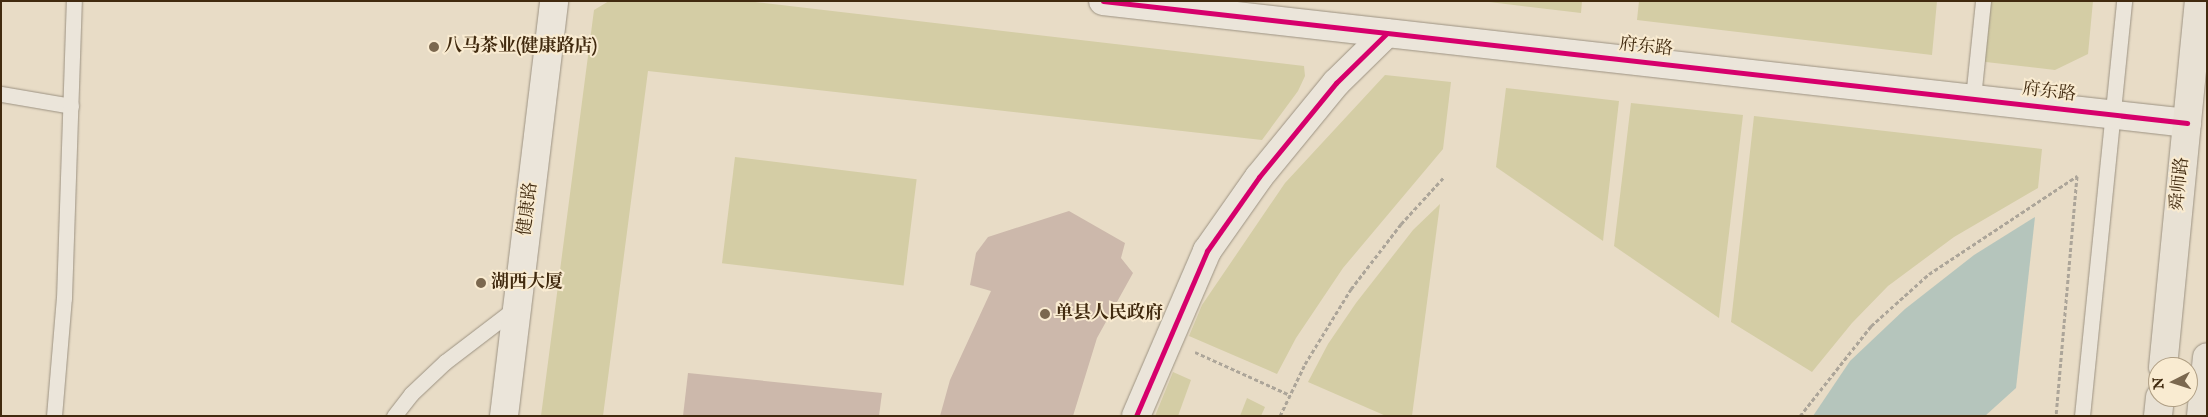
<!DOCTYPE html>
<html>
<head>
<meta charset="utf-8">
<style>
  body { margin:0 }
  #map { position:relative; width:2208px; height:417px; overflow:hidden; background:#e8dcc6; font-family:"IM FELL English","Noto Serif SC",serif }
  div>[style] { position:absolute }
  .green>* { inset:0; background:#d4cda5; transform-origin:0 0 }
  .water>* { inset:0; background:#b5c5bc }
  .building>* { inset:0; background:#ccb8ab }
  .path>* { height:3px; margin-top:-1.5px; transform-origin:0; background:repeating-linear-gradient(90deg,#aca599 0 4px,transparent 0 6.5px) }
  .roads { filter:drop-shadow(0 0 1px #9c9282) drop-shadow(0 0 1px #9c9282) }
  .lane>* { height:15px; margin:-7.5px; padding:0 7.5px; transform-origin:7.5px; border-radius:7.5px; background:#ebe5da }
  .street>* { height:28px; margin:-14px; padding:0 14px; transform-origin:14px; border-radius:14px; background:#ebe5da }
  .secondary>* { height:28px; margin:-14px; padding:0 14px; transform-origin:14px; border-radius:14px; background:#ebe5da }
  .primary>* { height:28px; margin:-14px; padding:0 14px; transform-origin:14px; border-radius:14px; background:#e8e1d4 }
  .cycleway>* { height:5px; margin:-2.5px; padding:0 2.5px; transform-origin:2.5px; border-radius:2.5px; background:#d6006c }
  .dots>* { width:14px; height:14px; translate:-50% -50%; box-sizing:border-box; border:2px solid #f9ebd1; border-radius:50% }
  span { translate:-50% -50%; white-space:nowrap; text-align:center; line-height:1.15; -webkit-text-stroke:4px #f9ebd1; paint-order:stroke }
  .poi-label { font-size:18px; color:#412a0f; font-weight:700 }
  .left { translate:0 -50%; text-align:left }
  .street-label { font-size:18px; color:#412a0f }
  .frame { position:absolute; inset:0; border:2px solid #412a0f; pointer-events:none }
  .north { position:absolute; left:2148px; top:357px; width:50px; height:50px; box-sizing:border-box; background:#f9ebd1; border:1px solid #af9e83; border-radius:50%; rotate:265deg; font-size:14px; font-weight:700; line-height:20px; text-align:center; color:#412a0f }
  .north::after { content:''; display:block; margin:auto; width:18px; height:22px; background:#7b684f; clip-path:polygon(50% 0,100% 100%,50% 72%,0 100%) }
</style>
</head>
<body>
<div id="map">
  <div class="green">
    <i style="clip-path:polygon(609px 1px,746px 1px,1304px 66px,1305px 76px,1298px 91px,1262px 140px,648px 71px,603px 416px,541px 416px,594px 10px)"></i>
    <i style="clip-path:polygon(1481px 1px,1582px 1px,1581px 13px)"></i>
    <i style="clip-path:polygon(1639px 1px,1937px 1px,1932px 55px,1637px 20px)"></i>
    <i style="clip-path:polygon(1983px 1px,2093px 1px,2088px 54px,2055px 70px,1977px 61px)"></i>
    <i style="clip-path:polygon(1385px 75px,1451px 82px,1443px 149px,1343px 268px,1296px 338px,1277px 374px,1189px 336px,1202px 305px,1285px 183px)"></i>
    <i style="clip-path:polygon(1506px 88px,1619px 101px,1603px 241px,1496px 167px)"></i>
    <i style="clip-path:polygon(1631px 103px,1743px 115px,1719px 318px,1614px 246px)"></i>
    <i style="clip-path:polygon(1754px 116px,2042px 149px,2038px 188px,1954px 237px,1888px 286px,1852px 323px,1812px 372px,1731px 322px)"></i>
    <i style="left:735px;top:157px;width:183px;height:107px;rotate:7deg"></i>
    <i style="clip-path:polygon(1440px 204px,1412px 416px,1386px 416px,1308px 382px,1328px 344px,1356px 303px,1413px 230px)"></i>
    <i style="clip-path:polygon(1173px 372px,1191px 380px,1178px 416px,1155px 416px)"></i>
    <i style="clip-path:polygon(1247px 398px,1265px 407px,1261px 416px,1240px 416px)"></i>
  </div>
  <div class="water">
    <i style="clip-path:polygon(2035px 217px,2016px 388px,1985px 416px,1813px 416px,1850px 361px,1905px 309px,1974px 255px)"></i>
  </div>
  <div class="building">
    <i style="clip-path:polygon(1069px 211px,1125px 243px,1121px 258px,1133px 273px,1097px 338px,1073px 416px,940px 416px,950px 380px,991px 291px,970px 285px,976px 253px,988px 237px)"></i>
    <i style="clip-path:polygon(688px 373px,882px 393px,879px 416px,683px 416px)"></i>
  </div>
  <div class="path">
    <i style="left:1195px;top:352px;width:104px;rotate:24.4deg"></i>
    <i style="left:1280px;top:416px;width:58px;rotate:-64.3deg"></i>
    <i style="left:1305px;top:364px;width:88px;rotate:-58.5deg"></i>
    <i style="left:1351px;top:289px;width:82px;rotate:-52.4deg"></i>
    <i style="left:1401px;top:224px;width:64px;rotate:-47.5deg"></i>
    <i style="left:1800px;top:416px;width:115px;rotate:-51.7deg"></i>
    <i style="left:1871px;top:326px;width:78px;rotate:-41.9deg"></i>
    <i style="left:1929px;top:274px;width:178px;rotate:-33.5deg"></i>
    <i style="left:2077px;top:176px;width:241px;rotate:95deg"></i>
  </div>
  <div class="roads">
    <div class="lane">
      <i style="left:1px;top:94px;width:71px;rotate:9.7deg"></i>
      <i style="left:1973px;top:98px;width:98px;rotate:-84.1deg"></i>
      <i style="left:54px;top:416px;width:118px;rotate:-85.2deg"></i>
      <i style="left:64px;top:298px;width:297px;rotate:-88.1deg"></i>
      <i style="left:394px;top:416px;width:28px;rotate:-52deg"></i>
      <i style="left:411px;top:394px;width:47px;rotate:-43.3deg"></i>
      <i style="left:445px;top:362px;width:91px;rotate:-37.4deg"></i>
      <i style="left:2082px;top:416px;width:417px;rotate:-84.2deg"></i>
    </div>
    <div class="street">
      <i style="left:1136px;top:416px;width:180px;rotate:-66.7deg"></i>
      <i style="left:1207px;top:251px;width:90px;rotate:-54.9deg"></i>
      <i style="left:1259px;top:177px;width:122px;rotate:-50.7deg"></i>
      <i style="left:1336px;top:83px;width:71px;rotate:-44.4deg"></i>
    </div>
    <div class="secondary">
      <i style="left:1103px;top:1px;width:1091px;rotate:6.42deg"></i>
      <i style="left:504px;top:416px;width:418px;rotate:-83.1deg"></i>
    </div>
    <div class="primary">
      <i style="left:2163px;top:367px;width:368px;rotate:-84.4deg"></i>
      <i style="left:2158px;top:416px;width:19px;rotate:-84deg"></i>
      <i style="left:2201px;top:416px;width:59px;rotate:-84.2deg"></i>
    </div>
  </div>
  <div class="cycleway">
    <i style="left:1103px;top:1px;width:1091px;rotate:6.42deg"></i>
    <i style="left:1136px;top:416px;width:180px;rotate:-66.7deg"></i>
    <i style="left:1207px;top:251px;width:90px;rotate:-54.9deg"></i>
    <i style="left:1259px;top:177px;width:122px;rotate:-50.7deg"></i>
    <i style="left:1336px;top:83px;width:71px;rotate:-44.4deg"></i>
  </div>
  <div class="dots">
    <i style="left:434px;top:47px;background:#7b684f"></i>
    <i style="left:481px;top:283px;background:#7b684f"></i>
    <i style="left:1045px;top:314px;background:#7b684f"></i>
  </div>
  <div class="poi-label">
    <span class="left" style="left:444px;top:47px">八马茶业(健康路店)</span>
    <span class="left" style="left:491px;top:283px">湖西大厦</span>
    <span class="left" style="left:1055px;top:314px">单县人民政府</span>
  </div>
  <div class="street-label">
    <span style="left:1646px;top:48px;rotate:6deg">府东路</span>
    <span style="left:2049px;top:93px;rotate:7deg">府东路</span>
    <span style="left:2181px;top:184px;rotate:-84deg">舜师路</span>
    <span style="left:529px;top:209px;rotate:-83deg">健康路</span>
  </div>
  <div class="frame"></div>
  <div class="north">N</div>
</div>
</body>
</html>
